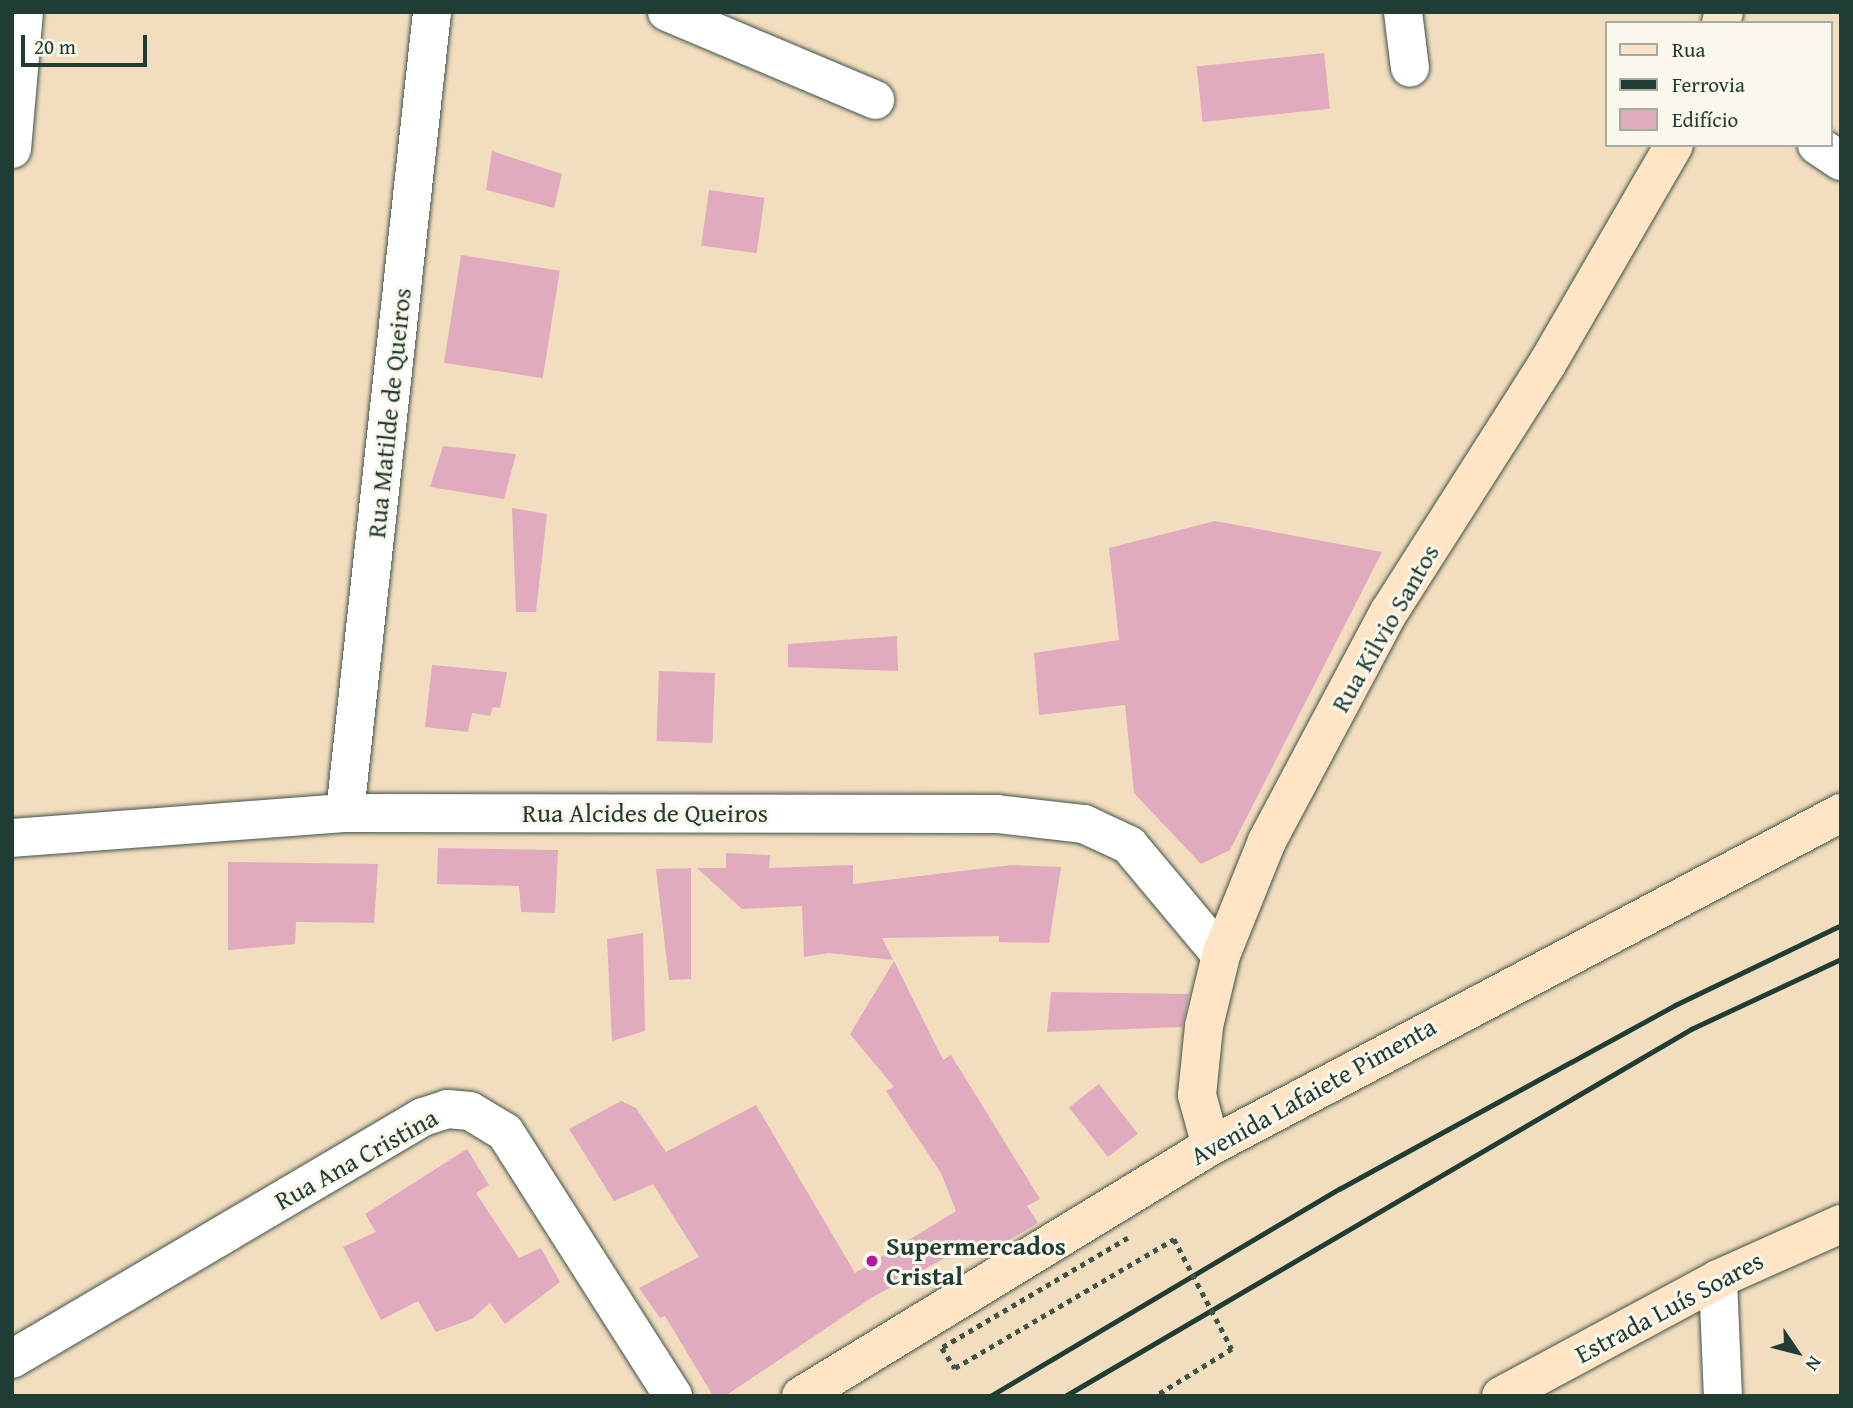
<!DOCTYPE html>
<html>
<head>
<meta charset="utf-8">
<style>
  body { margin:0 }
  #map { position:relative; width:1853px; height:1408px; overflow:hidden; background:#f3ddbf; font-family:"Gentium Book Plus",serif }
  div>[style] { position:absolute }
  .building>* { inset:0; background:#e1abbf; transform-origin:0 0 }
  .path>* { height:4.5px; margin-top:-2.25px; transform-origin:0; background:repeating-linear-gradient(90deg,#3f5549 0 5px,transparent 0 10px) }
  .roads { filter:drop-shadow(0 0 2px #3f5549) drop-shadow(0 0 2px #3f5549) }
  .street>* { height:38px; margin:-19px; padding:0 19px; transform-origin:19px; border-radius:19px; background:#fff }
  .secondary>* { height:38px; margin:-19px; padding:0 19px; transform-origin:19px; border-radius:19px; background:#ffe4c6 }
  .rail>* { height:5px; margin:-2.5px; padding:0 2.5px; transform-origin:2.5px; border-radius:2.5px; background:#1f3d34 }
  .path-bridge>* { height:4.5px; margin-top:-2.25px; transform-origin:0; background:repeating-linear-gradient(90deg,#3f5549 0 5px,transparent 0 10px) }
  .dots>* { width:19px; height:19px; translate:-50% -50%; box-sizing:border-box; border:4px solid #fbf7ec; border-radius:50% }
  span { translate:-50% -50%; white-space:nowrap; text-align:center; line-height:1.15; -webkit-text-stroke:6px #fbf7ec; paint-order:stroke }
  .street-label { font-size:26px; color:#1f3d34 }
  .poi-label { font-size:26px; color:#1f3d34; font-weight:700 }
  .left { translate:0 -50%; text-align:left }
  .frame { position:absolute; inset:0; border:14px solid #1f3d34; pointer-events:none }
  .legend { position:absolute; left:1605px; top:21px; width:228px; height:126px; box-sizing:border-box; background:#fbf7ec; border:2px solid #a3ada2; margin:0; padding:9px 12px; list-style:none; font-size:21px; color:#1f3d34 }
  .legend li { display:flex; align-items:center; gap:14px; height:35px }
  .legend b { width:35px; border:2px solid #a3ada2 }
  .north { position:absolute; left:1762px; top:1317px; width:70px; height:70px; -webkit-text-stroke:5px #fbf7ec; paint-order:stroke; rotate:125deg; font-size:19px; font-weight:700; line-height:28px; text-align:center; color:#1f3d34 }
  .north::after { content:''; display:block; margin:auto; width:24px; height:32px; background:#1f3d34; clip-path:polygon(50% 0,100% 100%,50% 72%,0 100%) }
  .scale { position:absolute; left:21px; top:35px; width:126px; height:32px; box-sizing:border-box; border:4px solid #1f3d34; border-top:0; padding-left:9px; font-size:21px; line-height:24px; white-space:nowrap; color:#1f3d34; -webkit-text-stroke:5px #fbf7ec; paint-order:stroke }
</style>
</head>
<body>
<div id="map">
  <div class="building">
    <i style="left:1324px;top:53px;width:56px;height:128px;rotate:84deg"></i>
    <i style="clip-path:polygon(492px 151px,562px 174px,554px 208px,486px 190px)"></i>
    <i style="left:709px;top:190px;width:56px;height:56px;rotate:8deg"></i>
    <i style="left:461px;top:255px;width:100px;height:109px;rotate:9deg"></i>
    <i style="clip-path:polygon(443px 446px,516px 454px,504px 499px,430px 487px)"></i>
    <i style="clip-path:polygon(512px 508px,547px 514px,536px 612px,516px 612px)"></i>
    <i style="clip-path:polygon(1215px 521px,1382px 552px,1230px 850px,1201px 864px,1134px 793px,1125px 705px,1039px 715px,1034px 653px,1119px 640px,1109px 548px)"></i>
    <i style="clip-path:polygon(897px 636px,898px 671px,788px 667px,788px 644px)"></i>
    <i style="clip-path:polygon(432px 665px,507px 672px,500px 708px,493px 707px,490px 716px,472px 713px,468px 732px,425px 727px)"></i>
    <i style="left:659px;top:671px;width:56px;height:70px;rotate:2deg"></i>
    <i style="clip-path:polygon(438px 848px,558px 850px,555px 913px,521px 912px,519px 886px,437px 884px)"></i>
    <i style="clip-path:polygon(726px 853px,770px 855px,769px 868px,853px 865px,853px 884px,1012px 865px,1061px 867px,1049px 943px,999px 942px,999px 936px,882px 938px,893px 960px,829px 953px,804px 957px,802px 906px,742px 909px,697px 868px,726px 868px)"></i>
    <i style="clip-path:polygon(228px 862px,378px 864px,374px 923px,296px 922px,295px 944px,228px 950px)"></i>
    <i style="clip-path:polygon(691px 868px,691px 979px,669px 980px,656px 869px)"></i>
    <i style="clip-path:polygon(643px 933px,645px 1031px,612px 1041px,607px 939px)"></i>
    <i style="clip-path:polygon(894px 961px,943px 1060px,951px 1055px,1040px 1199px,1027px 1206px,1038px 1223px,979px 1258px,971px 1244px,871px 1298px,725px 1396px,713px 1396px,665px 1316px,660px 1318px,639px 1288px,699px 1257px,653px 1184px,614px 1201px,569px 1129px,621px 1101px,636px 1108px,666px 1152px,756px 1105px,855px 1273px,956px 1211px,941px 1173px,886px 1091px,894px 1087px,850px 1034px)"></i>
    <i style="clip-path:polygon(1051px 992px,1189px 994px,1182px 1027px,1047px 1032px)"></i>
    <i style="left:1099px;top:1084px;width:63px;height:38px;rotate:52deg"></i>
    <i style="clip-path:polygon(467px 1149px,489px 1185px,476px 1193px,519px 1258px,541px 1248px,560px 1282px,505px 1324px,490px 1303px,472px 1319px,436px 1332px,418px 1301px,381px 1320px,343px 1247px,376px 1232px,365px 1214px)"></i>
  </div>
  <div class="path">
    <i style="left:1208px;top:1396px;width:4px"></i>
  </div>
  <div class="roads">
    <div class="street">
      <i style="left:667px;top:12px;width:226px;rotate:22.9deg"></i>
      <i style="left:1403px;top:12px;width:56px;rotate:82.9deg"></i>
      <i style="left:1817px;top:145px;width:29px;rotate:34deg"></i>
      <i style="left:12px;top:149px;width:138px;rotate:-85deg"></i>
      <i style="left:345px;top:813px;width:806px;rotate:-83.8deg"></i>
      <i style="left:12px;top:838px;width:334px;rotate:-4.3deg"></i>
      <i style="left:345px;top:813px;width:652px;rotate:0.09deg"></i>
      <i style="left:997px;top:814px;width:88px;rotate:6.6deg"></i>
      <i style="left:1084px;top:824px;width:50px;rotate:25deg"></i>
      <i style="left:1129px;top:845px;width:143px;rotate:50.1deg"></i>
      <i style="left:1718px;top:1279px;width:117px;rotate:87.6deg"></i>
      <i style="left:12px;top:1359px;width:477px;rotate:-30.5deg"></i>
      <i style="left:423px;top:1117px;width:25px;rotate:-18deg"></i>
      <i style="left:447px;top:1109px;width:23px;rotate:5deg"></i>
      <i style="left:470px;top:1111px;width:41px;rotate:31deg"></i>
      <i style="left:505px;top:1132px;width:313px;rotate:57.5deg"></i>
    </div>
    <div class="secondary">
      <i style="left:1721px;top:23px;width:11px;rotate:-75deg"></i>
      <i style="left:1211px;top:1146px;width:53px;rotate:-105.4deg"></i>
      <i style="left:1197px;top:1095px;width:69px;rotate:-84.2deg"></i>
      <i style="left:1204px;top:1026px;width:73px;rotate:-76.5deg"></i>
      <i style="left:1221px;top:955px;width:123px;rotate:-68deg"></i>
      <i style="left:1267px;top:841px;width:259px;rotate:-62deg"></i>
      <i style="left:1389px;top:612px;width:294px;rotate:-57.5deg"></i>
      <i style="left:1547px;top:364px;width:253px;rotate:-59.9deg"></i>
      <i style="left:801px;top:1396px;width:480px;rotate:-31.4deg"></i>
      <i style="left:1211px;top:1146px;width:713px;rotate:-27.86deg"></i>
      <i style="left:1501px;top:1396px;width:247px;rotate:-28.3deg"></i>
      <i style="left:1718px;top:1279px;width:135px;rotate:-24.1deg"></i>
    </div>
  </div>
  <div class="rail">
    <i style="left:990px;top:1396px;width:406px;rotate:-30.7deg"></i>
    <i style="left:1339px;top:1189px;width:383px;rotate:-28.7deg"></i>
    <i style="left:1675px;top:1005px;width:184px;rotate:-25.7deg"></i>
    <i style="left:1065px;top:1396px;width:726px;rotate:-30.38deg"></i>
    <i style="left:1691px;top:1029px;width:166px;rotate:-25deg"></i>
  </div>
  <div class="path-bridge">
    <i style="left:1128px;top:1238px;width:216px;rotate:149.4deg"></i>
    <i style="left:942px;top:1348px;width:24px;rotate:57deg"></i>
    <i style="left:955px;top:1368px;width:254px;rotate:-30.5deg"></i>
    <i style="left:1174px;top:1239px;width:124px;rotate:62.2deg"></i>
    <i style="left:1232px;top:1349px;width:89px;rotate:148.3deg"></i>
  </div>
  <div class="dots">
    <i style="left:872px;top:1261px;background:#b5179e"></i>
  </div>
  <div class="street-label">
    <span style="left:389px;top:413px;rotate:-84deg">Rua Matilde de Queiros</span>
    <span style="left:1385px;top:628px;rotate:-60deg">Rua Kilvio Santos</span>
    <span style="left:645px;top:813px">Rua Alcides de Queiros</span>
    <span style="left:1313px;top:1091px;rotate:-29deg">Avenida Lafaiete Pimenta</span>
    <span style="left:356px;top:1159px;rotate:-29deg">Rua Ana Cristina</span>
    <span style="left:1669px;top:1307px;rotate:-28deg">Estrada Luís Soares</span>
  </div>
  <div class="poi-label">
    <span class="left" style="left:886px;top:1261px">Supermercados<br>Cristal</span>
  </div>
  <div class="frame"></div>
  <ul class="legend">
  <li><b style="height:9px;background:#ffe4c6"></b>Rua</li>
  <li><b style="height:9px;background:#1f3d34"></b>Ferrovia</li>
  <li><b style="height:19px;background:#e1abbf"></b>Edifício</li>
  </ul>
  <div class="north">N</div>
  <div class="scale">20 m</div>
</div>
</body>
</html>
